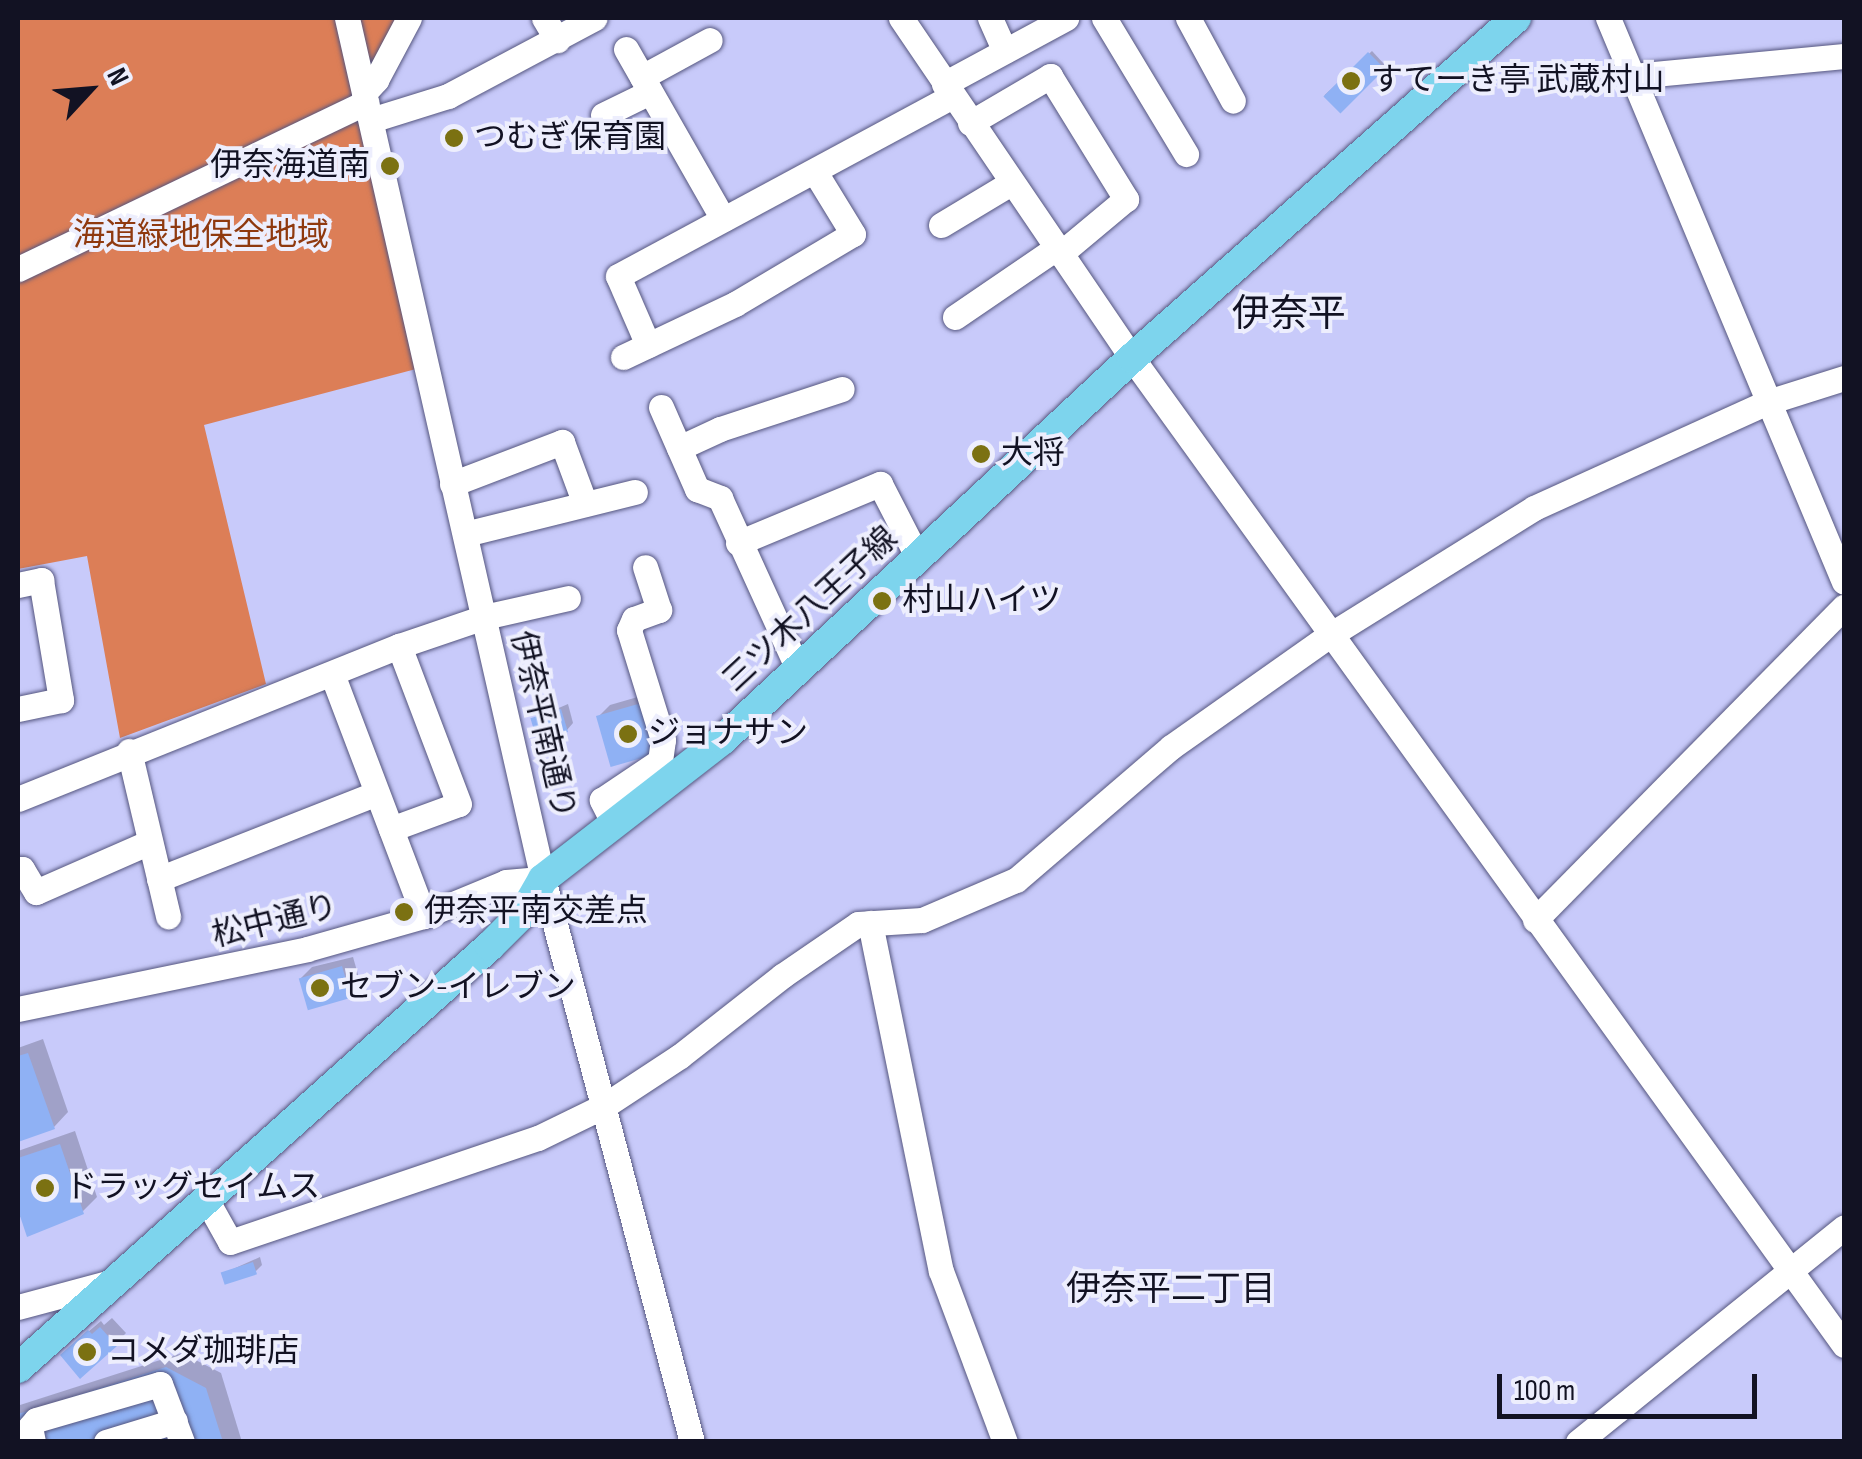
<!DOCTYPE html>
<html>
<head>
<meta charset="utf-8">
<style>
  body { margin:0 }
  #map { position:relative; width:1862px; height:1459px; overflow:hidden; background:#c8cafa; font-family:"Sofia Sans Condensed","Noto Sans JP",sans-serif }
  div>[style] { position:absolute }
  .forest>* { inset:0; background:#dc7e57 }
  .shadow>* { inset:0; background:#0003; transform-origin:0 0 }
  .building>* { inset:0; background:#8fb1f4; transform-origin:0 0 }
  .roads { filter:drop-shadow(0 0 2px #55567f) drop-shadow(0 0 2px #55567f) }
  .minor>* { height:25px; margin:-12.5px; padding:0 12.5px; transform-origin:12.5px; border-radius:12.5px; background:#fff }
  .major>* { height:30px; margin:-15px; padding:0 15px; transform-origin:15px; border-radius:15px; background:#7dd4ed }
  .dots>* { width:28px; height:28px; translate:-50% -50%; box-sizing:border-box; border:5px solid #edeefd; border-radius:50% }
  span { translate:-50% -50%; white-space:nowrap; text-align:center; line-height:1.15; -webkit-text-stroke:8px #edeefd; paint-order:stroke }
  .poi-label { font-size:32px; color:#121223 }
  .left { translate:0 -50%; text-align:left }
  .right { translate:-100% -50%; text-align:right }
  .park-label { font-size:32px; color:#8f390f }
  .street-label { font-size:32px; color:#121223 }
  .neighbourhood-label { font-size:35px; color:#121223 }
  .quarter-label { font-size:38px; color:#121223 }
  .frame { position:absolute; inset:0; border:20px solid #121223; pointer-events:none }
  .north { position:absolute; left:40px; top:40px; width:100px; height:100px; -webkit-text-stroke:8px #edeefd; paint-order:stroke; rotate:64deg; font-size:28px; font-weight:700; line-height:40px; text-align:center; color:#121223 }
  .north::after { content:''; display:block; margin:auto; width:35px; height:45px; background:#121223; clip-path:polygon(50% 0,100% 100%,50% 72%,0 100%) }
  .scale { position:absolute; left:1497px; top:1374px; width:260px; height:45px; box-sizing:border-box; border:5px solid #121223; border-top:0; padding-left:12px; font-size:30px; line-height:35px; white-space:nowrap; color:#121223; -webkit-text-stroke:8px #edeefd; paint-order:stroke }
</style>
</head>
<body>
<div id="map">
  <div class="forest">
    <i style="clip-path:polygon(18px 18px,400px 18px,357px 95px,416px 369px,204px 425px,266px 684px,120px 738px,87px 556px,18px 569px)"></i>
  </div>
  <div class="shadow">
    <i style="left:1372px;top:51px;width:19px;height:65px;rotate:47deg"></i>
    <i style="clip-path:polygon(655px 692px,669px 740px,599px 716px,610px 705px)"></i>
    <i style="clip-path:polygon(568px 704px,573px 723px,567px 730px,533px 719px)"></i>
    <i style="clip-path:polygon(353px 957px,361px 985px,350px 996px,301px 978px,312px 967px)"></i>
    <i style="clip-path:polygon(43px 1039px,68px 1112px,54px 1127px,18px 1140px,18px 1048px)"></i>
    <i style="clip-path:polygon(75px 1131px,97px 1197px,82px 1212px,22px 1215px,18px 1220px,18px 1151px)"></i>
    <i style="clip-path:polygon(260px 1257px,262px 1265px,255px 1272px,224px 1273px)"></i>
    <i style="clip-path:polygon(112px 1318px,126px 1333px,115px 1344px,74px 1344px,101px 1321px,104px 1325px)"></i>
    <i style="clip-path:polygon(182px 1353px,221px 1373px,242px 1442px,18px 1442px,20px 1405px)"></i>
  </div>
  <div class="building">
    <i style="left:1368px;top:52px;width:24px;height:63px;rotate:45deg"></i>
    <i style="left:645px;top:702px;width:53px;height:51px;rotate:74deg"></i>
    <i style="left:561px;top:709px;width:24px;height:32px;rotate:73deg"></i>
    <i style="left:342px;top:966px;width:33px;height:45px;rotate:74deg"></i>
    <i style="clip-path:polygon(28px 1053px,55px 1129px,18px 1142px,18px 1056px)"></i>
    <i style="clip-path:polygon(60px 1144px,84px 1214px,27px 1237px,18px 1210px,18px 1158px)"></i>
    <i style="left:253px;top:1262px;width:13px;height:34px;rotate:72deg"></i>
    <i style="clip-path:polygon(100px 1327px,117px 1346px,80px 1379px,60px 1355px,88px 1330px,92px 1334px)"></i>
    <i style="clip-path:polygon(166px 1367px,206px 1388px,223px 1442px,18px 1442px,18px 1414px)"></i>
  </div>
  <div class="roads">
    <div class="minor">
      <i style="left:347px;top:18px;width:883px;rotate:77.18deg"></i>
      <i style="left:543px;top:879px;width:582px;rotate:75.18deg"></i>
      <i style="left:544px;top:18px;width:26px;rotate:59deg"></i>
      <i style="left:901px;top:18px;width:411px;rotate:55.8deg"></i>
      <i style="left:1132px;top:358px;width:1217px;rotate:54.19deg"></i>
      <i style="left:990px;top:18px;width:36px;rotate:66deg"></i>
      <i style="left:1104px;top:18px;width:159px;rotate:58.9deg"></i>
      <i style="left:1188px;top:18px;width:94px;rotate:61.5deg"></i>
      <i style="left:1608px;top:18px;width:611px;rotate:67.29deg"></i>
      <i style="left:626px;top:49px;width:196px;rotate:60.3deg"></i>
      <i style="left:1633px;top:76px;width:212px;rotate:-5.4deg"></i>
      <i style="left:642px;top:77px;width:77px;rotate:-28.6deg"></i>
      <i style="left:944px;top:84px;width:139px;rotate:-28.4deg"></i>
      <i style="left:364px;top:93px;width:18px;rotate:-47deg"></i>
      <i style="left:376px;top:80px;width:70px;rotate:-62deg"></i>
      <i style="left:603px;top:115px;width:52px;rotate:-26.1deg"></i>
      <i style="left:371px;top:120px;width:81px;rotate:-17.3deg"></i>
      <i style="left:448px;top:96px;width:166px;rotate:-28deg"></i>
      <i style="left:970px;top:123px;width:93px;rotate:-30.4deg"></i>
      <i style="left:1050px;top:76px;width:145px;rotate:58.3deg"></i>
      <i style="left:1126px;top:199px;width:86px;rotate:140.2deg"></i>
      <i style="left:941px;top:225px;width:82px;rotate:-31deg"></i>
      <i style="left:18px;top:269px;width:386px;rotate:-25.6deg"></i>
      <i style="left:955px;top:317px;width:122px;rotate:-34.3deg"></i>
      <i style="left:648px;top:345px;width:75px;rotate:-113.5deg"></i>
      <i style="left:618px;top:276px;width:379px;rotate:-28.3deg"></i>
      <i style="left:623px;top:357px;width:124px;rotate:-25.3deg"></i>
      <i style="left:735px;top:304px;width:137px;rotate:-30.7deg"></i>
      <i style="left:853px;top:234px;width:73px;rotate:-121.5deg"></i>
      <i style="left:661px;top:407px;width:90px;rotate:66.3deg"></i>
      <i style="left:697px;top:489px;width:25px;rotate:21deg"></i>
      <i style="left:720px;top:498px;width:190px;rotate:65.5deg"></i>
      <i style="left:679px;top:448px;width:45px;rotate:-24.9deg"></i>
      <i style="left:720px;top:429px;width:128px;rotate:-18.2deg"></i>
      <i style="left:452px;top:484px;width:118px;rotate:-20.9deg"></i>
      <i style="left:562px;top:442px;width:66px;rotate:69.6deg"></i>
      <i style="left:465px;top:534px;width:175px;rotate:-13.9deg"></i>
      <i style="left:738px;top:543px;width:154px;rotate:-22.6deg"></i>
      <i style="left:880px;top:484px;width:83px;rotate:62.8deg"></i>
      <i style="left:18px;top:585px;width:24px;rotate:-12deg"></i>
      <i style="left:41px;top:580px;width:122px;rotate:80.5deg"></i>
      <i style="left:61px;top:700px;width:44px;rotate:168.2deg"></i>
      <i style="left:332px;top:674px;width:259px;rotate:69.2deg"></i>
      <i style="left:129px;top:751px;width:170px;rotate:76.7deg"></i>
      <i style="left:18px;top:799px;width:411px;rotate:-21.9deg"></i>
      <i style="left:399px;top:646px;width:90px;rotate:-18.8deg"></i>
      <i style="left:484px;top:617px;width:86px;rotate:-12.7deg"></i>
      <i style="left:613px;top:822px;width:25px;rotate:-117deg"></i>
      <i style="left:602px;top:800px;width:70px;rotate:-33.9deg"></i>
      <i style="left:660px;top:761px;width:21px;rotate:-82deg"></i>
      <i style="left:663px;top:740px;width:115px;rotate:-107.2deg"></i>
      <i style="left:629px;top:630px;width:12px;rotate:-66deg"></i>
      <i style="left:634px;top:619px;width:27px;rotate:-20deg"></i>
      <i style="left:659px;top:610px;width:45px;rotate:-108deg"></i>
      <i style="left:391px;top:829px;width:72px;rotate:-20.2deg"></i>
      <i style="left:459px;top:804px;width:169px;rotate:-110.8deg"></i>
      <i style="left:18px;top:869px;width:4px"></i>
      <i style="left:22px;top:869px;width:27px;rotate:59deg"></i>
      <i style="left:36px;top:892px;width:124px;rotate:-23.7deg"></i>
      <i style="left:159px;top:879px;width:234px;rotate:-21.5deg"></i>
      <i style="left:1535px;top:920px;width:440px;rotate:-45.4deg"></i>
      <i style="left:870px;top:923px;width:355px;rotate:78.5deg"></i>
      <i style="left:941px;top:1271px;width:183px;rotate:69.5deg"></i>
      <i style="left:18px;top:1009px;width:295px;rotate:-11.7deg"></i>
      <i style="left:307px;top:949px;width:122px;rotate:-15.8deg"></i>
      <i style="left:424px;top:916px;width:89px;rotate:-22.5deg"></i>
      <i style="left:506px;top:882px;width:37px;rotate:-5deg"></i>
      <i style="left:206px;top:1199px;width:49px;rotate:60.8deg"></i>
      <i style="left:230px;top:1242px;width:325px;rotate:-18.7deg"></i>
      <i style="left:538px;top:1138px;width:73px;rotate:-25.9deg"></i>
      <i style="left:604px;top:1106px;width:91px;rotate:-33.3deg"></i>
      <i style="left:680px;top:1056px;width:130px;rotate:-38.1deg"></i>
      <i style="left:782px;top:976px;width:92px;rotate:-34.4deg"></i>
      <i style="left:858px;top:924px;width:64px;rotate:-3.6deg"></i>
      <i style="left:922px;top:920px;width:102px;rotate:-23.1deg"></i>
      <i style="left:1016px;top:880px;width:204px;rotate:-40.6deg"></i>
      <i style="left:1171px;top:747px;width:194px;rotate:-35.2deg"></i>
      <i style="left:1330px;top:635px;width:240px;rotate:-31.9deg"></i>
      <i style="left:1534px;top:508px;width:257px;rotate:-24.4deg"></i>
      <i style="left:1768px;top:402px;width:80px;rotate:-17.5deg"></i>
      <i style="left:18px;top:1307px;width:100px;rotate:-15deg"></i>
      <i style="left:33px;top:1442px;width:15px;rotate:-101deg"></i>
      <i style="left:30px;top:1427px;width:9px;rotate:-49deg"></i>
      <i style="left:36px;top:1420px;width:129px;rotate:-16.2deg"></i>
      <i style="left:160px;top:1384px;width:62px;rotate:69.2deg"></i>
      <i style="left:106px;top:1442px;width:72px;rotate:-16.9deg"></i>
      <i style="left:1578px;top:1442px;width:342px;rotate:-38.9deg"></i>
    </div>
    <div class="major">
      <i style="left:18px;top:1368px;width:633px;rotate:-41.8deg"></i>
      <i style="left:490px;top:946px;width:48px;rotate:-45deg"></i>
      <i style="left:524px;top:912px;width:38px;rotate:-60deg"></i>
      <i style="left:543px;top:879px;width:227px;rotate:-37.8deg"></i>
      <i style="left:722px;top:740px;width:560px;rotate:-42.98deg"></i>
      <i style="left:1132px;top:358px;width:513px;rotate:-41.52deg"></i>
    </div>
  </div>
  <div class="dots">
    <i style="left:1351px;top:81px;background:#7b7112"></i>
    <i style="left:454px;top:138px;background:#7b7112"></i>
    <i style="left:390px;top:166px;background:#7b7112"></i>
    <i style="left:981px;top:454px;background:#7b7112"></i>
    <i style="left:882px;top:601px;background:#7b7112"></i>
    <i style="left:628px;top:734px;background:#7b7112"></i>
    <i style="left:404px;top:912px;background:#7b7112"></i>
    <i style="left:320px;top:988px;background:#7b7112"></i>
    <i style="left:45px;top:1188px;background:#7b7112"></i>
    <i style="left:87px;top:1352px;background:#7b7112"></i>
  </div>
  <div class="poi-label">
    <span class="left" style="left:1371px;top:81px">すてーき亭 武蔵村山</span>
    <span class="left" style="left:474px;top:138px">つむぎ保育園</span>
    <span class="right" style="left:370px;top:166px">伊奈海道南</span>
    <span class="left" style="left:1001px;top:454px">大将</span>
    <span class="left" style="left:902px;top:601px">村山ハイツ</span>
    <span class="left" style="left:648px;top:734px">ジョナサン</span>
    <span class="left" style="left:424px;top:912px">伊奈平南交差点</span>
    <span class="left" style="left:340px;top:988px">セブン-イレブン</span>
    <span class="left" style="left:65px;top:1188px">ドラッグセイムス</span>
    <span class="left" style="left:107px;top:1352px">コメダ珈琲店</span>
  </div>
  <div class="park-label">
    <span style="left:201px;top:236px">海道緑地保全地域</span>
  </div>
  <div class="street-label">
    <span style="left:811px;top:610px;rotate:-43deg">三ツ木八王子線</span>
    <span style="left:542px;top:725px;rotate:77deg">伊奈平南通り</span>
    <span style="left:275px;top:922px;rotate:-14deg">松中通り</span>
  </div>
  <div class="neighbourhood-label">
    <span style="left:1171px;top:1290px">伊奈平二丁目</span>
  </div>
  <div class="quarter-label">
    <span style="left:1289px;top:315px">伊奈平</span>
  </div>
  <div class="frame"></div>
  <div class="north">N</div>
  <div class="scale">100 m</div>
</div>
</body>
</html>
